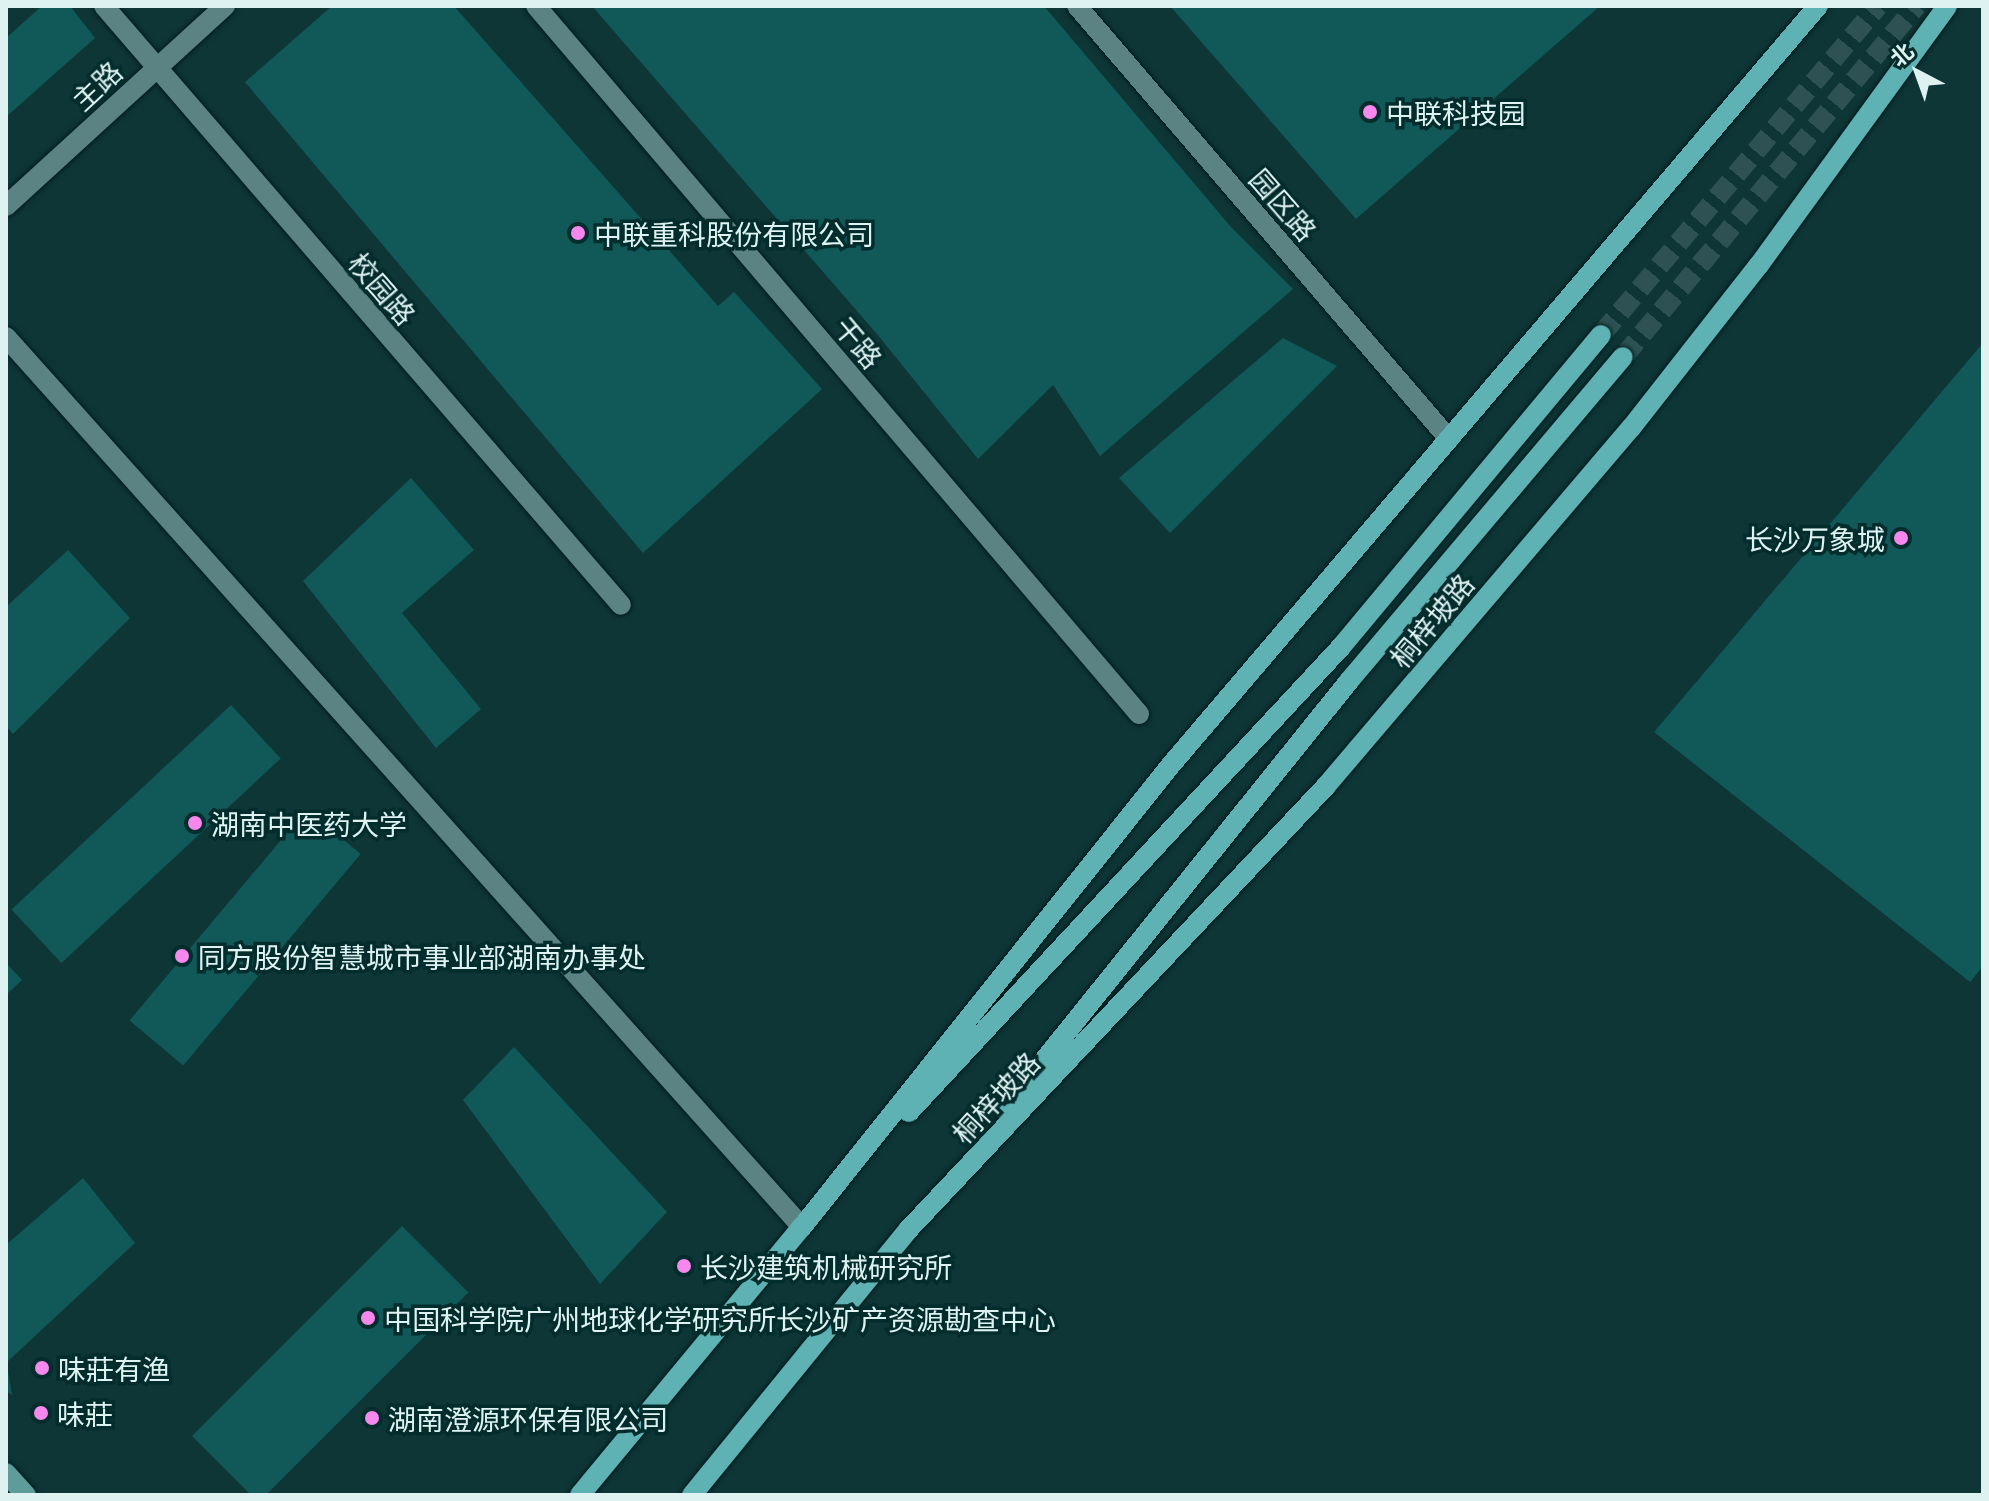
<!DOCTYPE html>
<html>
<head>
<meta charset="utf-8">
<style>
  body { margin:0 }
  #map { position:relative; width:1989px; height:1501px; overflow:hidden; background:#0f3637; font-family:Literata,"Noto Sans SC",serif }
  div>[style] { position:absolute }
  .building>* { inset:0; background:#115859; transform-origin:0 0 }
  .primary-tunnel>* { height:20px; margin-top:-10px; transform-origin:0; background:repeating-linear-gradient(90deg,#2e5253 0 20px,transparent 0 30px) }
  .roads { filter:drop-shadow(0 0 2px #011c1d) drop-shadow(0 0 2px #011c1d) }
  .street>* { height:20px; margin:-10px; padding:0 10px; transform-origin:10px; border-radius:10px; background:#5c8383 }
  .secondary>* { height:20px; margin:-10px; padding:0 10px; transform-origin:10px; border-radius:10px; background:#5e9b9b }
  .primary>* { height:20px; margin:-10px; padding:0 10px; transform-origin:10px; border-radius:10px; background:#5fb2b3 }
  .dots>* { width:22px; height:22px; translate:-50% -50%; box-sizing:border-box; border:4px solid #032c2c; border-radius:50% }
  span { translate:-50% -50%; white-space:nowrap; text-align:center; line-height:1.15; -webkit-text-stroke:7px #032c2c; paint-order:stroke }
  .street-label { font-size:28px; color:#def2f2 }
  .poi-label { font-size:28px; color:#def2f2 }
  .left { translate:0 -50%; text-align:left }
  .right { translate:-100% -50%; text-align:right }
  .frame { position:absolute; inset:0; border:8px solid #def2f2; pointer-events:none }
  .north { position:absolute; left:1877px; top:32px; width:80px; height:80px; -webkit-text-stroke:6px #032c2c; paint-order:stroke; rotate:319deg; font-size:22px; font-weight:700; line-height:32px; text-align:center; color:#def2f2 }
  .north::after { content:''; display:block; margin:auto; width:28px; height:36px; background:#def2f2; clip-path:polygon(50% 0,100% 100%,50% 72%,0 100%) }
</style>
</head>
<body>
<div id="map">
  <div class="building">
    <i style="clip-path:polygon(42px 6px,70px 6px,95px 38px,6px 117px,6px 38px)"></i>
    <i style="clip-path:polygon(332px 6px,454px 6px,718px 306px,734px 292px,822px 389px,643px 553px,245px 82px)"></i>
    <i style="clip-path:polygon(592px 6px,1044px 6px,1231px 227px,1293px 289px,1100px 456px,1053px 385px,978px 459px,877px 334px)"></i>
    <i style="clip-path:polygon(1170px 6px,1600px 6px,1356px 219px)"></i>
    <i style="clip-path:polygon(1283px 338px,1337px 366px,1170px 533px,1119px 478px)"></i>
    <i style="clip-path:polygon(1983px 343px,1983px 966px,1970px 982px,1654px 732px)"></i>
    <i style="clip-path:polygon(411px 478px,474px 550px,402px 613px,481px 709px,436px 748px,303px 581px)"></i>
    <i style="clip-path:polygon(68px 550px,130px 618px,13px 734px,6px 726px,6px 607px)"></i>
    <i style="left:231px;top:705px;width:73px;height:300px;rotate:47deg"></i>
    <i style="left:307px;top:809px;width:70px;height:276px;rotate:40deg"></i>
    <i style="clip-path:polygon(6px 963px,22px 980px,6px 995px)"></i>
    <i style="clip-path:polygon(514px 1047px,667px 1212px,600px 1284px,463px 1100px)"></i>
    <i style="clip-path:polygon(83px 1178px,135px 1243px,6px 1363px,6px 1245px)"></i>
    <i style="left:402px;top:1226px;width:94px;height:297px;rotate:45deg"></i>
    <i style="clip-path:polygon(8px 1371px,12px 1395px,6px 1391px)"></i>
  </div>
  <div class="primary-tunnel">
    <i style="left:1601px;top:335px;width:430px;rotate:-49.9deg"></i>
    <i style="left:1623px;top:357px;width:458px;rotate:-50.1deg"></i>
  </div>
  <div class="roads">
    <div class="street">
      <i style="left:104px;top:6px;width:791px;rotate:49.2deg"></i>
      <i style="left:536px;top:6px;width:930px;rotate:49.58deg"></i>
      <i style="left:1077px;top:6px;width:571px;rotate:49.33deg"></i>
      <i style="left:6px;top:206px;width:297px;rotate:-42.4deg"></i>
      <i style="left:6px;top:337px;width:1194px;rotate:48.19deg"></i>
    </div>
    <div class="secondary">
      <i style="left:6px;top:1473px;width:30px;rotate:48deg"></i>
    </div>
    <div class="primary">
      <i style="left:1004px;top:1110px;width:551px;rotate:-51.19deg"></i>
      <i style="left:1349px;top:681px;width:424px;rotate:-49.8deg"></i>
      <i style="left:909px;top:1112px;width:635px;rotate:-47.11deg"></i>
      <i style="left:1341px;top:647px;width:406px;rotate:-50.2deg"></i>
      <i style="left:580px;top:1495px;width:348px;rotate:-50.4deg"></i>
      <i style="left:802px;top:1227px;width:590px;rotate:-51.4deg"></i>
      <i style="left:1170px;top:766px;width:999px;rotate:-49.55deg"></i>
      <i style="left:692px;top:1495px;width:343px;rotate:-50.8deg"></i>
      <i style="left:909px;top:1229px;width:608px;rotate:-46.73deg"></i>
      <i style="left:1326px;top:786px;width:470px;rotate:-49.6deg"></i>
      <i style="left:1631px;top:428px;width:207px;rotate:-51.9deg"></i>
      <i style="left:1759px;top:265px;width:320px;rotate:-54deg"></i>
    </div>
  </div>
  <div class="dots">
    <i style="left:1370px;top:112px;background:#f688ed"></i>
    <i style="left:578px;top:233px;background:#f688ed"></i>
    <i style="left:1901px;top:538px;background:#f688ed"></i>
    <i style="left:195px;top:823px;background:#f688ed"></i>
    <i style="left:182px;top:956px;background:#f688ed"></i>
    <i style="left:684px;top:1266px;background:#f688ed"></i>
    <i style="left:368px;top:1318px;background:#f688ed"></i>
    <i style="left:42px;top:1368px;background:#f688ed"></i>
    <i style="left:41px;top:1413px;background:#f688ed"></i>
    <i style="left:372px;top:1418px;background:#f688ed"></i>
  </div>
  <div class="street-label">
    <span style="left:96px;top:85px;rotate:-43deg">主路</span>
    <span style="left:1284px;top:204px;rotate:49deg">园区路</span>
    <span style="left:383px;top:288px;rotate:49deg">校园路</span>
    <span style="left:859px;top:342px;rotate:50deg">干路</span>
    <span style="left:1431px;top:620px;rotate:-50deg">桐梓坡路</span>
    <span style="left:995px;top:1097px;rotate:-47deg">桐梓坡路</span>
  </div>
  <div class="poi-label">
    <span class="left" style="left:1386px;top:112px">中联科技园</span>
    <span class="left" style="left:594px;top:233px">中联重科股份有限公司</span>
    <span class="right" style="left:1885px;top:538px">长沙万象城</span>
    <span class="left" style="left:211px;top:823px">湖南中医药大学</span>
    <span class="left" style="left:198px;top:956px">同方股份智慧城市事业部湖南办事处</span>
    <span class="left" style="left:700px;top:1266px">长沙建筑机械研究所</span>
    <span class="left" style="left:384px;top:1318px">中国科学院广州地球化学研究所长沙矿产资源勘查中心</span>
    <span class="left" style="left:58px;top:1368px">味莊有渔</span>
    <span class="left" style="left:57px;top:1413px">味莊</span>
    <span class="left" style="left:388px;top:1418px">湖南澄源环保有限公司</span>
  </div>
  <div class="frame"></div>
  <div class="north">北</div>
</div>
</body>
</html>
